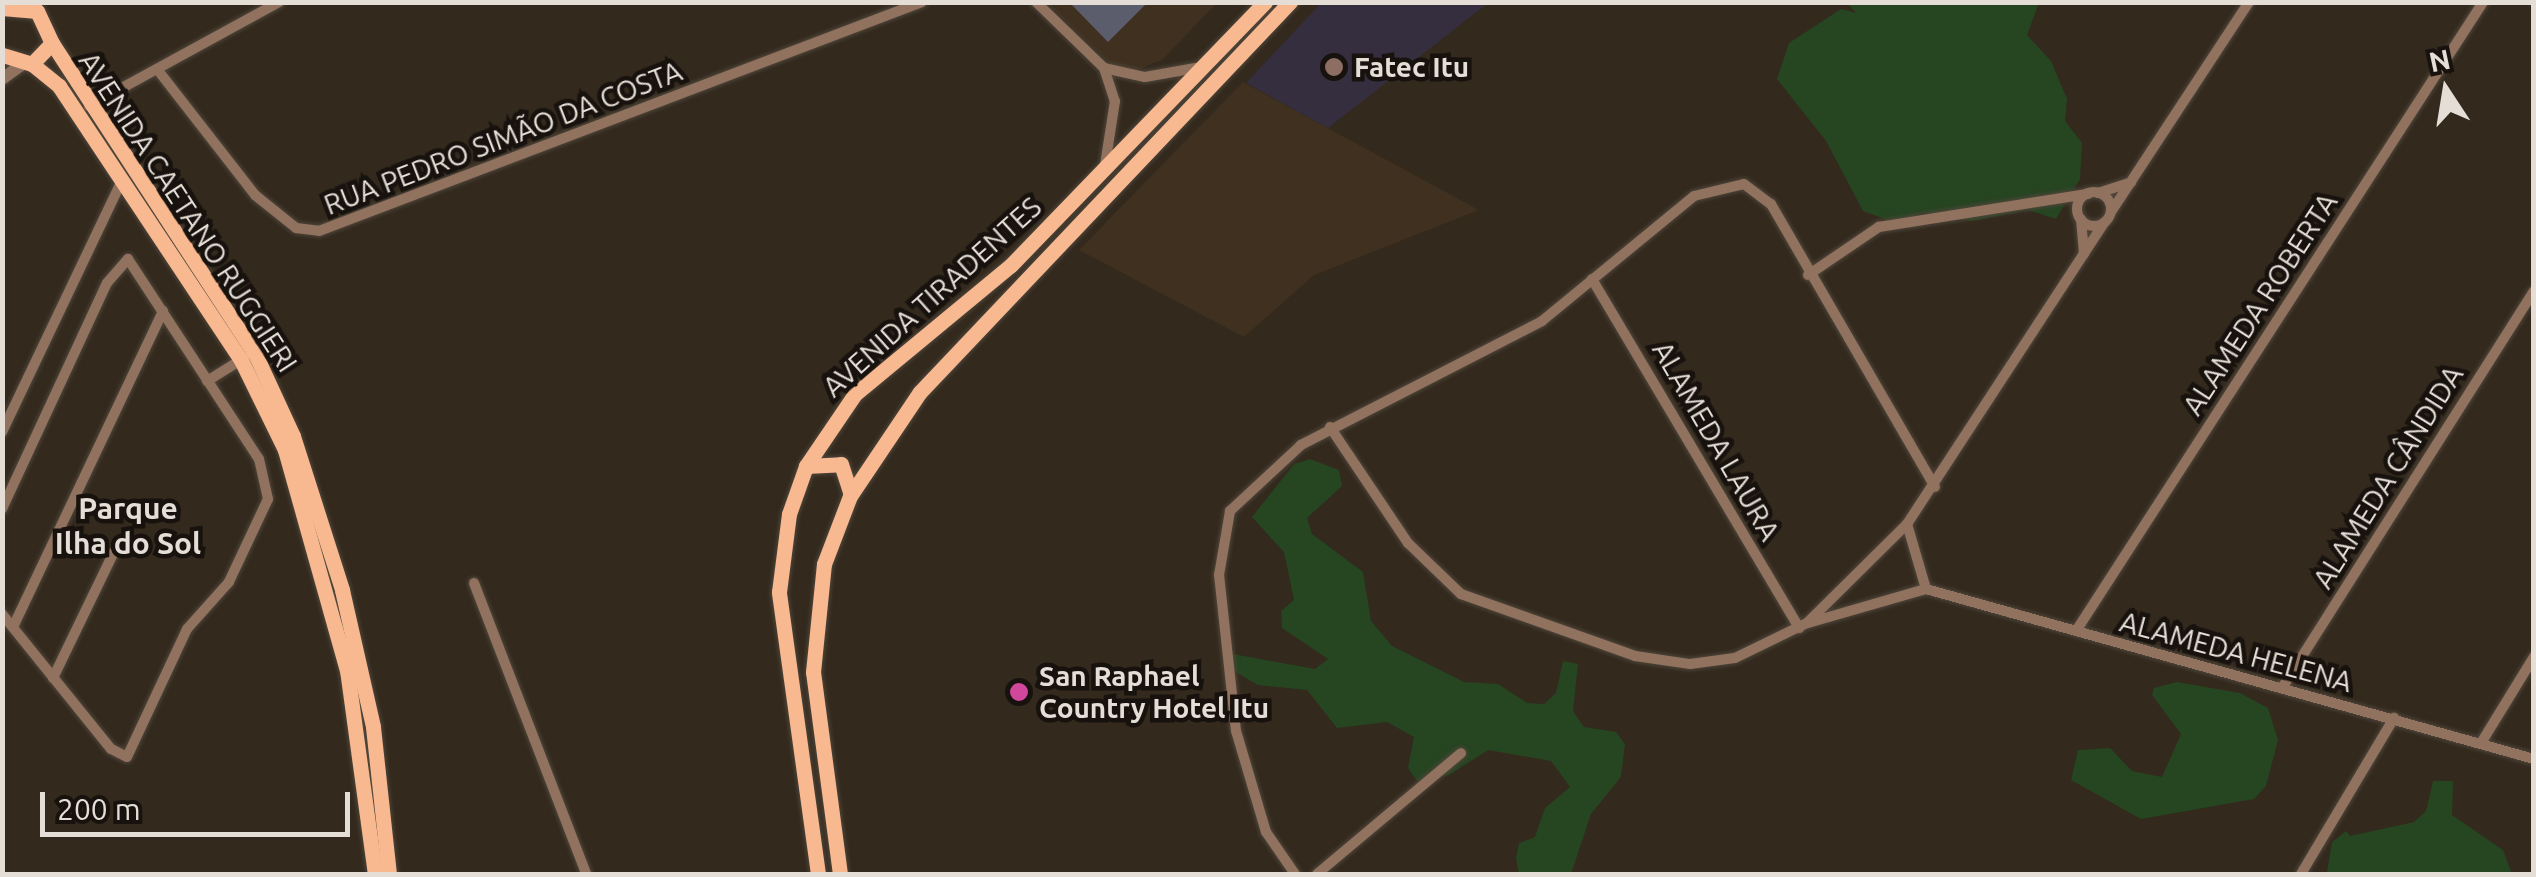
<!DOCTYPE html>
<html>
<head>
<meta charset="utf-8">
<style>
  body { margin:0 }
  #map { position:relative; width:2536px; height:877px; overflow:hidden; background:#33291d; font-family:Ubuntu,sans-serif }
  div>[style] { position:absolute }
  .built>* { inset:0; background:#3f301f }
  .education>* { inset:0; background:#352e3f }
  .green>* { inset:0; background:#264521 }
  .building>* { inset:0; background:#5b5c6c }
  .roads { filter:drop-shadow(0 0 2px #4f463b) drop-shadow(0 0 2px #4f463b) }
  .minor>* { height:10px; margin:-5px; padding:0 5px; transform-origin:5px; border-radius:5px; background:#91725e }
  .minor>.ring { margin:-5px; padding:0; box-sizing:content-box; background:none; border:10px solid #91725e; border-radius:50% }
  .tertiary>* { height:12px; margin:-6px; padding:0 6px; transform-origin:6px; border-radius:6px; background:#91725e }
  .primary>* { height:15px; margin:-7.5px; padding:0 7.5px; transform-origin:7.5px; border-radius:7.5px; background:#f8b890 }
  .dots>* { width:28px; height:28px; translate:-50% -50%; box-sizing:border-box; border:5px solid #17120d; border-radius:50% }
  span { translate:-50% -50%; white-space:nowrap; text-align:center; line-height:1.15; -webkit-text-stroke:9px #17120d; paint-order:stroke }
  .poi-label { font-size:28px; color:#e4ded6; font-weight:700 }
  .left { translate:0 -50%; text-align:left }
  .street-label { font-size:28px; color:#e4ded6 }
  .neighbourhood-label { font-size:30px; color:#e4ded6; font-weight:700 }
  .frame { position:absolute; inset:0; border:5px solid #e4ded6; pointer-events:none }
  .north { position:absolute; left:2396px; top:40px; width:100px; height:100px; -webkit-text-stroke:8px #17120d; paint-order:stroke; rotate:348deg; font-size:28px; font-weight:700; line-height:40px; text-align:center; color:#e4ded6 }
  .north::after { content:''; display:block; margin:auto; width:35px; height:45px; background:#e4ded6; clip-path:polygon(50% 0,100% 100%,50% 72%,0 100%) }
  .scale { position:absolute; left:40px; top:792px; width:310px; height:45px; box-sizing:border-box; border:5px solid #e4ded6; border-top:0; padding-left:12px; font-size:30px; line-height:35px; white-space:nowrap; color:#e4ded6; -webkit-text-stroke:8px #17120d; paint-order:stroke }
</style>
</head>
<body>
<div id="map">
  <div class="built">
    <i style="clip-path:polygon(1047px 3px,1217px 3px,1162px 60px,1135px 71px,1112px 65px)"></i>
    <i style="clip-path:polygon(1243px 82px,1479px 210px,1314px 275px,1244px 337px,1079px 250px)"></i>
  </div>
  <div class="education">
    <i style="clip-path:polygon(1322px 2px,1488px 2px,1488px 3px,1328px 128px,1246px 83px)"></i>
  </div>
  <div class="green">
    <i style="clip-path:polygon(1847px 3px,2039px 3px,2027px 35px,2051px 61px,2067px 99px,2065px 121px,2082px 143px,2080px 179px,2056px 219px,2028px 210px,1972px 221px,1924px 213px,1893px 222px,1863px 211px,1826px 141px,1777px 79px,1789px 43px,1841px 9px,1856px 13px)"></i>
    <i style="clip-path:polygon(1310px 459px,1339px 470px,1342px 486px,1307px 518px,1312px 534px,1363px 572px,1371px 621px,1392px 646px,1464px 682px,1498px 684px,1527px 703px,1544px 704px,1556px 693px,1563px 661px,1578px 664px,1573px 711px,1584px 727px,1616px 732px,1625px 744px,1621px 777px,1591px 814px,1571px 874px,1519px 874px,1516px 858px,1519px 843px,1535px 837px,1545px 808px,1570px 787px,1551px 761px,1488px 750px,1449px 775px,1417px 781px,1408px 768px,1414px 737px,1387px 722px,1337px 728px,1307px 690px,1258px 685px,1230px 669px,1233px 654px,1315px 669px,1328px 659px,1282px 628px,1281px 611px,1294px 600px,1284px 552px,1252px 517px,1294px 464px)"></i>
    <i style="clip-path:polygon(2177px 682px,2240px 693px,2268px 708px,2278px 740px,2266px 786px,2254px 799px,2141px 819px,2071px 780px,2078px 750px,2110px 748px,2132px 771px,2162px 777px,2181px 734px,2152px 695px,2154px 688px)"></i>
    <i style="clip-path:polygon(2433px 781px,2453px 781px,2452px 815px,2503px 850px,2512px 874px,2327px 872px,2332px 842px,2346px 831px,2350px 836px,2414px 822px,2426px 811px)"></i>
  </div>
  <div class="building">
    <i style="clip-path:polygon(1069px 2px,1148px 2px,1108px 42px)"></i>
  </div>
  <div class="roads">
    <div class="minor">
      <i style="left:1036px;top:2px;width:95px;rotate:44.1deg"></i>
      <i style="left:1104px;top:68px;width:35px;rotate:72deg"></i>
      <i style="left:1115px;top:101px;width:65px;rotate:98.9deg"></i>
      <i style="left:1104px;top:68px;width:42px;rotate:12.4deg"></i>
      <i style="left:1145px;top:77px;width:57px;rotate:-10.1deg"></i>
      <i style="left:157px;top:69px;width:160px;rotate:52.1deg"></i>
      <i style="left:255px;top:195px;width:53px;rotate:38.8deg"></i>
      <i style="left:296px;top:228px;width:23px;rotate:7deg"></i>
      <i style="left:319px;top:231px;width:645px;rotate:-20.8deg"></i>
      <i style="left:89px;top:106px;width:217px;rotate:-28.7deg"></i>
      <i class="ring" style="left:2077px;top:192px;width:24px;height:24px"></i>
      <i style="left:2098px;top:193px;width:35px;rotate:-18deg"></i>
      <i style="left:2111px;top:212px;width:251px;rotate:-56.7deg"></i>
      <i style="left:2081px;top:219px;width:35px;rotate:85deg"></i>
      <i style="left:1808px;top:275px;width:86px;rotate:-34.1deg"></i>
      <i style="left:1879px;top:227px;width:212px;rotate:-9deg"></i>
      <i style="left:1592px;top:279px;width:406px;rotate:59.3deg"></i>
      <i style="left:207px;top:381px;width:40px;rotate:-32deg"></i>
      <i style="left:1330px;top:427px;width:140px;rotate:56.1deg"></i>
      <i style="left:1408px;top:543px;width:74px;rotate:43.9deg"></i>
      <i style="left:1461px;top:594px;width:185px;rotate:19.6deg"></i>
      <i style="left:1635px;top:656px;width:56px;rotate:8.3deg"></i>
      <i style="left:1690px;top:664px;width:45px;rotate:-7.6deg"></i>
      <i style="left:1735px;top:658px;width:80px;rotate:-25.9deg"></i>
      <i style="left:1807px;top:623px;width:141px;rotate:-44.7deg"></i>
      <i style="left:1907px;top:524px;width:360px;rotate:-56.8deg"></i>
      <i style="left:2px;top:432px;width:279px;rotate:-64.5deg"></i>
      <i style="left:2px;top:509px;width:249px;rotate:-65.1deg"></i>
      <i style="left:107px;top:283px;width:32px;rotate:-49deg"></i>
      <i style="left:128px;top:259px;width:239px;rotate:56.8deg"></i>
      <i style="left:259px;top:459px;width:41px;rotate:77.3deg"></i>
      <i style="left:268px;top:499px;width:92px;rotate:115.2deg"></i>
      <i style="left:229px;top:582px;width:63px;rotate:131.8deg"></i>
      <i style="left:187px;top:629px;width:141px;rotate:115.1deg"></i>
      <i style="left:127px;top:757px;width:18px;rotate:-153deg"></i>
      <i style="left:111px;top:749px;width:174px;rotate:-128.9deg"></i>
      <i style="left:1907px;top:524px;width:68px;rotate:73.7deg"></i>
      <i style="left:474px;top:583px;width:312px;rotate:68.9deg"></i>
      <i style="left:1808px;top:623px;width:123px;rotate:-16.1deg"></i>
      <i style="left:1926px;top:589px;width:631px;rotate:15.62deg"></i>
      <i style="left:13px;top:627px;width:350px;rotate:-64.6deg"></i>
      <i style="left:2076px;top:631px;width:749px;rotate:-57.09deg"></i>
      <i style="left:53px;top:678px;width:140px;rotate:-64.2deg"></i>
      <i style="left:2282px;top:688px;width:470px;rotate:-57.6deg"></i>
      <i style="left:2481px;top:743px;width:101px;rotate:-58.4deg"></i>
      <i style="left:1295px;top:874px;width:51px;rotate:-124.6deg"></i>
      <i style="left:1266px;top:832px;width:105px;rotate:-106.5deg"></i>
      <i style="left:1236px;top:731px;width:157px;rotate:-96.2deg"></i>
      <i style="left:1219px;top:575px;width:65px;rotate:-80.2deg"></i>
      <i style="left:1230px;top:511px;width:97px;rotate:-42.9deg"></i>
      <i style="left:1301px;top:445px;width:271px;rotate:-27.2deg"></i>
      <i style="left:1542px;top:321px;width:197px;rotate:-39.4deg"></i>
      <i style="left:1694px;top:196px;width:51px;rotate:-13.5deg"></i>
      <i style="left:1744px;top:184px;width:34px;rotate:37deg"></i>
      <i style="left:1771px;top:204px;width:327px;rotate:59.9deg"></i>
      <i style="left:1317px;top:874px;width:188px;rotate:-40deg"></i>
      <i style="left:2301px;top:874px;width:182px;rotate:-59.2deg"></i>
    </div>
    <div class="tertiary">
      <i style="left:2px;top:79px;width:24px;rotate:-36deg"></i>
    </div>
    <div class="primary">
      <i style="left:2px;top:8px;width:35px;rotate:5deg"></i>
      <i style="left:37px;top:11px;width:35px;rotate:65deg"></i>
      <i style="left:52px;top:43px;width:29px;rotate:134deg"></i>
      <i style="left:32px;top:64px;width:31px;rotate:-163deg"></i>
      <i style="left:52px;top:43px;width:376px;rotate:56.9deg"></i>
      <i style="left:257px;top:358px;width:86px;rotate:65.2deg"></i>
      <i style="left:293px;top:436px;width:162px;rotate:72.3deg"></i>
      <i style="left:342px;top:590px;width:140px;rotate:77.2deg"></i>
      <i style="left:373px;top:727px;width:148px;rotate:83.8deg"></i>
      <i style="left:32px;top:64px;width:35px;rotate:39deg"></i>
      <i style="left:59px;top:86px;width:329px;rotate:56.4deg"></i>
      <i style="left:241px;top:360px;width:100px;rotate:63.9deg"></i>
      <i style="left:285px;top:450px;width:229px;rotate:74.3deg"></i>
      <i style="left:347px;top:670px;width:206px;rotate:82.2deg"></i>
      <i style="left:806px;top:466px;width:35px;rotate:-3deg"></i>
      <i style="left:841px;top:464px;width:29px;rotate:72deg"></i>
      <i style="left:818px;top:874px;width:285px;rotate:-97.9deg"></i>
      <i style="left:779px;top:592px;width:79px;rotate:-82.7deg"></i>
      <i style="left:789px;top:514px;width:51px;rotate:-70.5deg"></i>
      <i style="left:806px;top:466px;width:87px;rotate:-55.8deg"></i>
      <i style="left:855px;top:394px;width:202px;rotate:-39.6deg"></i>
      <i style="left:1011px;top:265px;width:366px;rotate:-46deg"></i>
      <i style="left:840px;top:874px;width:204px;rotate:-97.6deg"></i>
      <i style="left:813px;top:672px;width:109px;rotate:-84.2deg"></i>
      <i style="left:824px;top:564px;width:73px;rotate:-69.1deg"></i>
      <i style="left:850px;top:496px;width:125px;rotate:-56.1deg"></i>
      <i style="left:920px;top:392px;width:538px;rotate:-46.51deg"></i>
    </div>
  </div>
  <div class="dots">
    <i style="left:1334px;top:67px;background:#8d6e63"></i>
    <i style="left:1019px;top:692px;background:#d1479c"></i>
  </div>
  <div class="poi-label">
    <span class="left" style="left:1354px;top:67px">Fatec Itu</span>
    <span class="left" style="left:1039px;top:692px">San Raphael<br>Country Hotel Itu</span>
  </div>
  <div class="street-label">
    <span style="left:503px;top:138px;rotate:-21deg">RUA PEDRO SIMÃO DA COSTA</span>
    <span style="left:188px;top:212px;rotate:57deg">AVENIDA CAETANO RUGGIERI</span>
    <span style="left:932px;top:297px;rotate:-42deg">AVENIDA TIRADENTES</span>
    <span style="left:2260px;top:304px;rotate:-57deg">ALAMEDA ROBERTA</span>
    <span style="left:1716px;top:441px;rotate:60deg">ALAMEDA LAURA</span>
    <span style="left:2388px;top:477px;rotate:-58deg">ALAMEDA CÂNDIDA</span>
    <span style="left:2236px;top:652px;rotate:15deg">ALAMEDA HELENA</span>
  </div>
  <div class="neighbourhood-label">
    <span style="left:128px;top:525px">Parque<br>Ilha do Sol</span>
  </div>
  <div class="frame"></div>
  <div class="north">N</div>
  <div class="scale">200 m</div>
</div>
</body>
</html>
